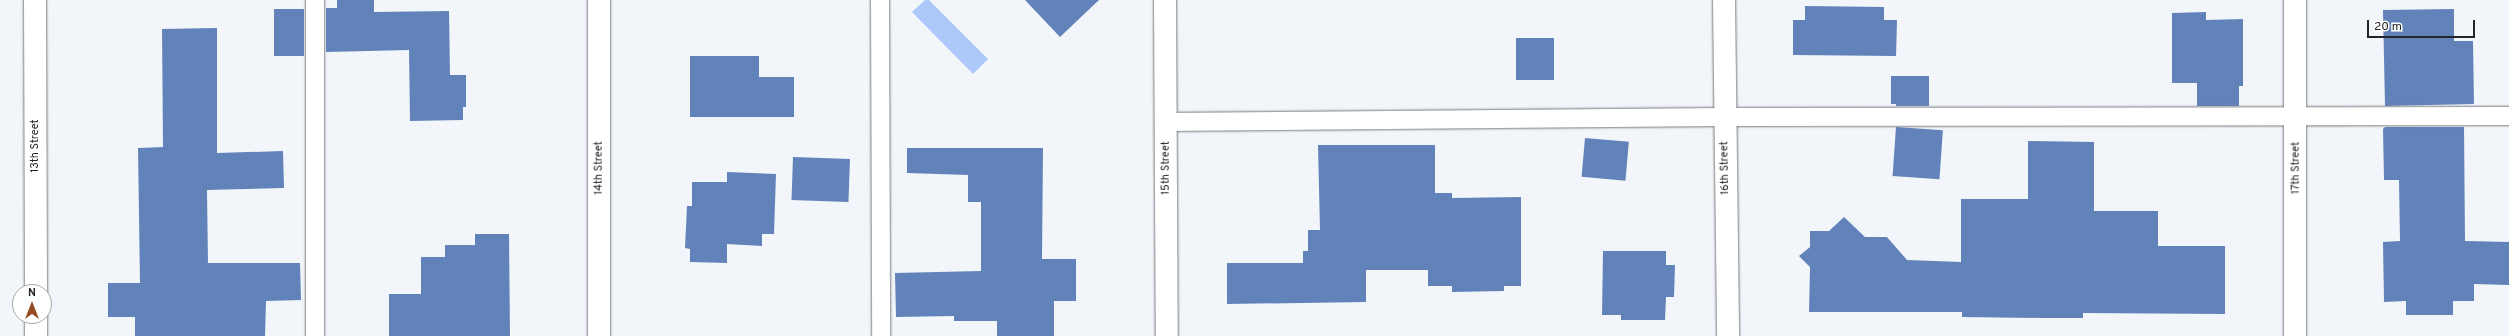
<!DOCTYPE html>
<html>
<head>
<meta charset="utf-8">
<style>
  body { margin:0 }
  #map { position:relative; width:2509px; height:336px; overflow:hidden; background:#f2f5f9; font-family:Overpass,sans-serif }
  div>[style] { position:absolute }
  .water>* { inset:0; background:#adc9f9 }
  .building>* { inset:0; background:#6283ba; transform-origin:0 0 }
  .roads { filter:drop-shadow(0 0 1px #777a7e) drop-shadow(0 0 1px #777a7e) }
  .service>* { height:18px; margin:-9px; padding:0 9px; transform-origin:9px; border-radius:9px; background:#fff }
  .minor>* { height:22px; margin:-11px; padding:0 11px; transform-origin:11px; border-radius:11px; background:#fff }
  span { translate:-50% -50%; white-space:nowrap; text-align:center; line-height:1.15; -webkit-text-stroke:3.5px #fff; paint-order:stroke }
  .street-label { font-size:11px; color:#232526 }
  .north { position:absolute; left:12px; top:284px; width:40px; height:40px; box-sizing:border-box; background:#fff; border:1px solid #a7a8a8; border-radius:50%; rotate:0deg; font-size:11px; font-weight:700; line-height:16px; text-align:center; color:#232526 }
  .north::after { content:''; display:block; margin:auto; width:14px; height:18px; background:#924e22; clip-path:polygon(50% 0,100% 100%,50% 72%,0 100%) }
  .scale { position:absolute; left:2367px; top:20px; width:108px; height:18px; box-sizing:border-box; border:2px solid #232526; border-top:0; padding-left:5px; font-size:12px; line-height:14px; white-space:nowrap; color:#232526; -webkit-text-stroke:3px #fff; paint-order:stroke }
</style>
</head>
<body>
<div id="map">
  <div class="water">
    <i style="clip-path:polygon(925px 0,929px 0,988px 59px,973px 74px,912px 12px)"></i>
  </div>
  <div class="building">
    <i style="clip-path:polygon(337px 0,374px 0,374px 12px,449px 11px,450px 75px,466px 75px,466px 107px,463px 107px,463px 120px,410px 121px,409px 50px,326px 52px,326px 8px,337px 8px)"></i>
    <i style="clip-path:polygon(1025px 0,1099px 0,1060px 37px)"></i>
    <i style="clip-path:polygon(1805px 6px,1884px 7px,1884px 20px,1897px 20px,1896px 56px,1793px 55px,1793px 20px,1805px 20px)"></i>
    <i style="left:274px;top:9px;width:30px;height:47px"></i>
    <i style="clip-path:polygon(2454px 9px,2454px 41px,2473px 41px,2474px 104px,2385px 106px,2383px 10px)"></i>
    <i style="clip-path:polygon(2206px 12px,2206px 20px,2243px 19px,2243px 86px,2239px 86px,2239px 106px,2197px 106px,2197px 83px,2172px 83px,2172px 13px)"></i>
    <i style="clip-path:polygon(217px 28px,217px 153px,283px 151px,284px 188px,207px 190px,208px 263px,300px 263px,301px 300px,266px 301px,265px 336px,135px 336px,135px 317px,108px 317px,108px 283px,140px 283px,138px 148px,163px 147px,162px 29px)"></i>
    <i style="left:1516px;top:38px;width:38px;height:42px"></i>
    <i style="clip-path:polygon(690px 56px,759px 56px,759px 77px,794px 77px,794px 117px,690px 117px)"></i>
    <i style="clip-path:polygon(1891px 76px,1929px 76px,1929px 106px,1896px 106px,1896px 104px,1891px 104px)"></i>
    <i style="left:1896px;top:127px;width:47px;height:49px;rotate:4deg"></i>
    <i style="clip-path:polygon(2385px 127px,2464px 127px,2465px 241px,2509px 242px,2509px 285px,2474px 284px,2474px 301px,2453px 301px,2453px 315px,2406px 315px,2406px 301px,2384px 302px,2383px 242px,2400px 241px,2399px 180px,2384px 180px,2383px 129px)"></i>
    <i style="left:1585px;top:138px;width:44px;height:39px;rotate:5deg"></i>
    <i style="clip-path:polygon(2028px 141px,2094px 142px,2094px 211px,2158px 211px,2158px 246px,2225px 246px,2225px 314px,2083px 313px,2083px 318px,2043px 318px,1962px 317px,1962px 312px,1809px 312px,1810px 267px,1799px 256px,1810px 247px,1810px 231px,1829px 231px,1844px 217px,1865px 237px,1887px 237px,1907px 260px,1961px 262px,1961px 199px,2028px 199px)"></i>
    <i style="clip-path:polygon(1318px 145px,1435px 145px,1435px 193px,1452px 193px,1452px 198px,1521px 197px,1521px 286px,1504px 286px,1504px 291px,1452px 292px,1452px 286px,1428px 286px,1428px 270px,1366px 270px,1366px 302px,1227px 304px,1227px 263px,1303px 263px,1303px 251px,1308px 251px,1308px 230px,1320px 230px)"></i>
    <i style="clip-path:polygon(907px 148px,1043px 148px,1042px 259px,1076px 259px,1076px 301px,1054px 301px,1054px 336px,997px 336px,997px 321px,954px 321px,954px 316px,896px 317px,895px 273px,981px 271px,981px 202px,968px 202px,968px 175px,907px 173px)"></i>
    <i style="left:793px;top:157px;width:57px;height:43px;rotate:2deg"></i>
    <i style="clip-path:polygon(727px 172px,776px 174px,774px 234px,762px 234px,762px 246px,727px 244px,727px 263px,690px 262px,690px 249px,685px 248px,687px 206px,692px 206px,692px 182px,727px 182px)"></i>
    <i style="clip-path:polygon(475px 234px,509px 234px,510px 336px,389px 336px,389px 294px,421px 294px,421px 257px,445px 257px,445px 245px,475px 245px)"></i>
    <i style="clip-path:polygon(1603px 251px,1666px 251px,1666px 265px,1675px 265px,1674px 297px,1666px 297px,1665px 320px,1621px 320px,1621px 315px,1602px 315px)"></i>
  </div>
  <div class="roads">
    <div class="service">
      <i style="left:315px;top:0;width:336px;rotate:90deg"></i>
      <i style="left:880px;top:0;width:336px;rotate:89.8deg"></i>
      <i style="left:1165px;top:122px;width:560px;rotate:-0.51deg"></i>
      <i style="left:1725px;top:117px;width:784px;rotate:-0.07deg"></i>
    </div>
    <div class="minor">
      <i style="left:35px;top:0;width:292px;rotate:89.8deg"></i>
      <i style="left:599px;top:0;width:336px;rotate:90deg"></i>
      <i style="left:1165px;top:0;width:336px;rotate:89.7deg"></i>
      <i style="left:1724px;top:0;width:336px;rotate:89.3deg"></i>
      <i style="left:2295px;top:0;width:336px;rotate:90deg"></i>
      <i style="left:36px;top:316px;width:20px;rotate:90deg"></i>
    </div>
  </div>
  <div class="street-label">
    <span style="left:35px;top:146px;rotate:-90deg">13th Street</span>
    <span style="left:599px;top:168px;rotate:-90deg">14th Street</span>
    <span style="left:1166px;top:168px;rotate:-90deg">15th Street</span>
    <span style="left:1725px;top:168px;rotate:-91deg">16th Street</span>
    <span style="left:2296px;top:168px;rotate:-90deg">17th Street</span>
  </div>
  <div class="north">N</div>
  <div class="scale">20 m</div>
</div>
</body>
</html>
